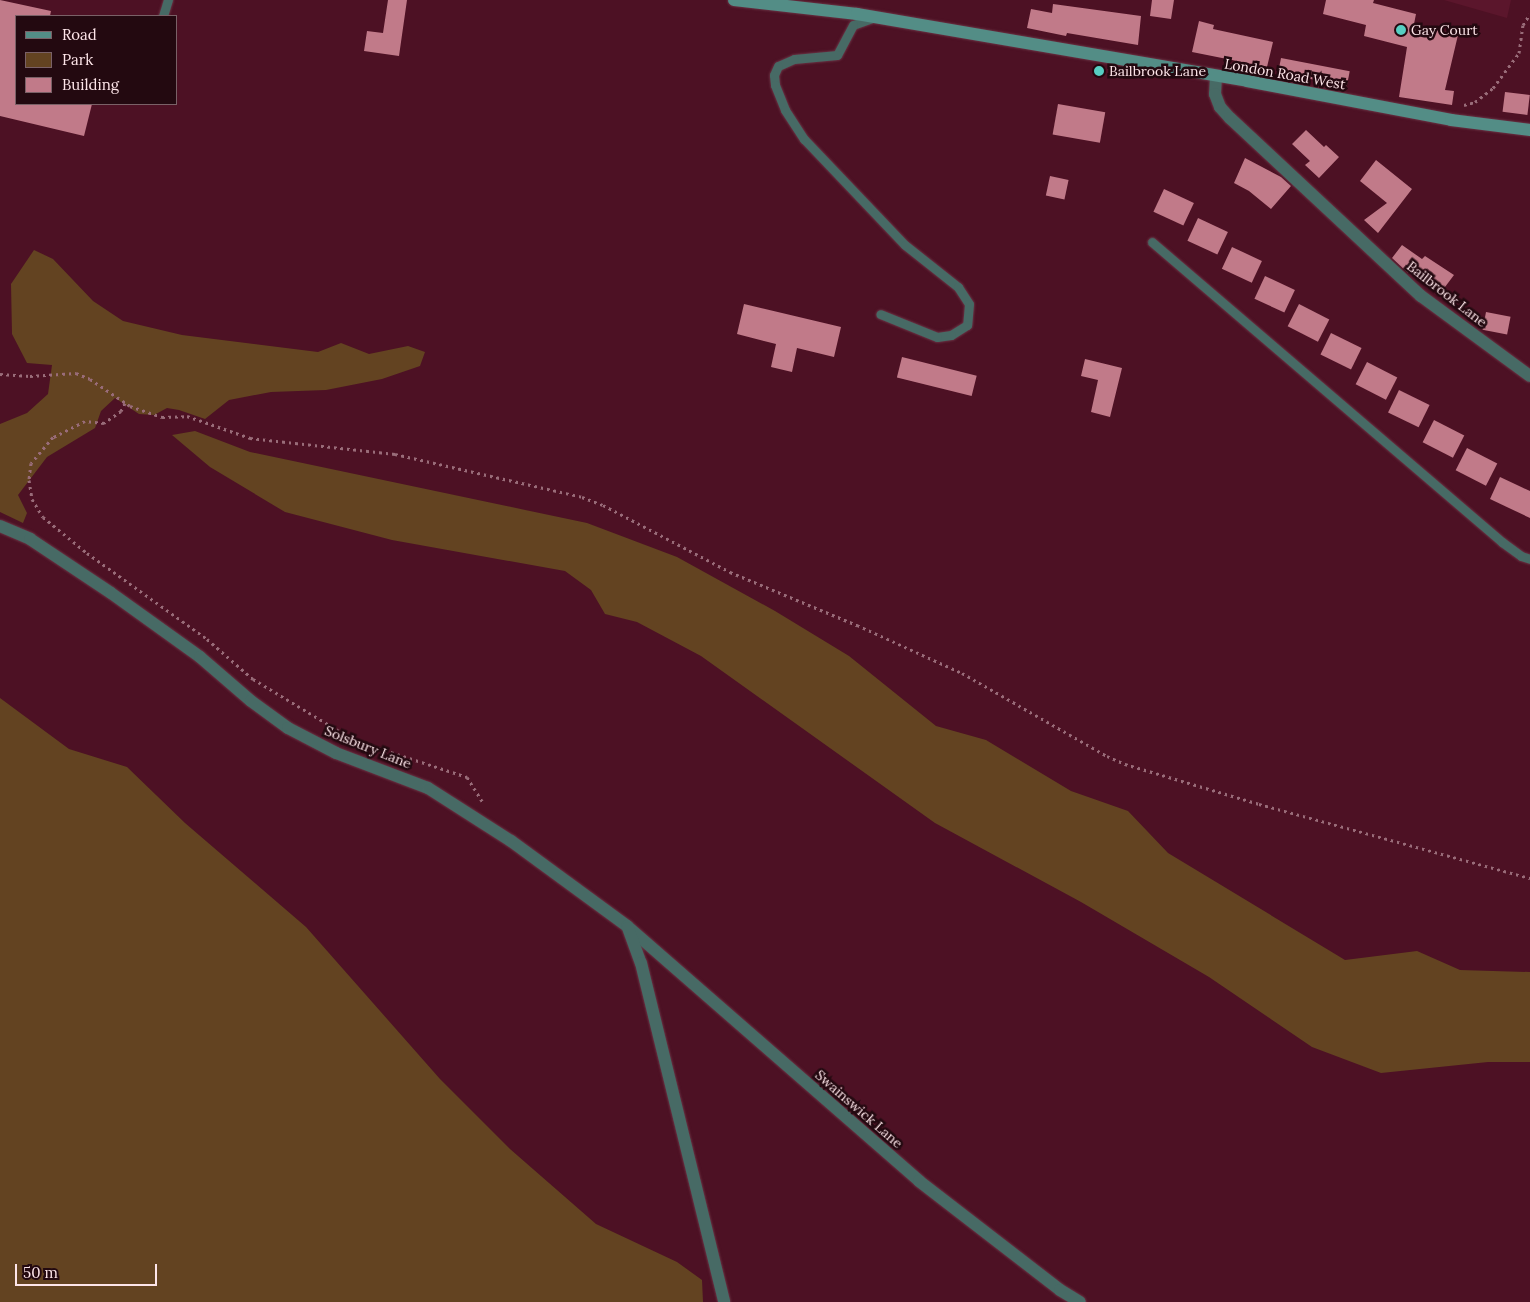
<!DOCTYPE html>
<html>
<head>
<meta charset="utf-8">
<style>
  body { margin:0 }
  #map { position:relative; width:1530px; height:1302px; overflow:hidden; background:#4d1124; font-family:Lora,serif }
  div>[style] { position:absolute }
  .built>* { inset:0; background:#5b162c }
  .green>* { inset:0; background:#634321 }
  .building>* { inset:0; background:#c17a89; transform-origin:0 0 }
  .path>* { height:3px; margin-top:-1.5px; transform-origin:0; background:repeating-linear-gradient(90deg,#996c79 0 2.5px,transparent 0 6.5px) }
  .roads { filter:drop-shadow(0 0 1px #693344) drop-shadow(0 0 1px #693344) }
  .lane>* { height:9px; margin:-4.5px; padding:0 4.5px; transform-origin:4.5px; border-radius:4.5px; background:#476a65 }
  .street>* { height:12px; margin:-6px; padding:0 6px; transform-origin:6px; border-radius:6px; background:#476a65 }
  .secondary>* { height:12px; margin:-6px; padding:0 6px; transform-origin:6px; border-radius:6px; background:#538d86 }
  .dots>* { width:14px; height:14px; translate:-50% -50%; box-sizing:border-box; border:2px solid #230910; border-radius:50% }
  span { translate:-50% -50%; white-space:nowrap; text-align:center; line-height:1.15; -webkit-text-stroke:5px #230910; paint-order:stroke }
  .poi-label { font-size:14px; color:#fde5e9 }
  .left { translate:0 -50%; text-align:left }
  .street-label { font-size:14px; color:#fde5e9 }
  .legend { position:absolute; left:15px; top:15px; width:162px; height:90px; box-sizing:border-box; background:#230910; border:1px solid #7a6167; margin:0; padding:6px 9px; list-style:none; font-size:15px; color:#fde5e9 }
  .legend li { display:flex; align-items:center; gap:10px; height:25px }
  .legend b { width:25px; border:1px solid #7a6167 }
  .scale { position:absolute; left:15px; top:1264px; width:142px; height:22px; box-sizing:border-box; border:2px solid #fde5e9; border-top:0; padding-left:6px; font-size:15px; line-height:18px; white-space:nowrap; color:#fde5e9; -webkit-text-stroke:4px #230910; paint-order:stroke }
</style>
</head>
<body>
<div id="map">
  <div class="built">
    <i style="clip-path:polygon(1444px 0,1511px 0,1507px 18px)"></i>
  </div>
  <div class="green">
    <i style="clip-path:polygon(34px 250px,53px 259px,93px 301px,123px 321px,182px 335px,318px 352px,341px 343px,369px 354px,408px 346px,425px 352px,420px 366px,382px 379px,326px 390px,271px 392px,229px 400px,205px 419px,179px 410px,167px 408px,154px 415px,139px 414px,115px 398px,101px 411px,95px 428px,47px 457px,18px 495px,27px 513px,23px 523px,0 512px,0 424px,27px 413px,48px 394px,52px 365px,27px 363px,12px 334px,11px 284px)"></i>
    <i style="clip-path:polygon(195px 431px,250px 452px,587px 523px,677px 557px,775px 611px,849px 656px,936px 726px,986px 740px,1071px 791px,1128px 811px,1168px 853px,1345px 960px,1417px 951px,1460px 970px,1530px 972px,1530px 1062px,1488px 1062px,1381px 1073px,1312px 1047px,1209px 977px,1081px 902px,935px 823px,701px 656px,637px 622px,605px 614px,591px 590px,565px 571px,392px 540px,285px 512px,210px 467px,172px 435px)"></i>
    <i style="clip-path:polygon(0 698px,69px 749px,127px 767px,185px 823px,306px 927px,440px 1079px,510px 1149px,596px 1224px,677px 1262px,702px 1280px,703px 1302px,0 1302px)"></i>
  </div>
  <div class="building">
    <i style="clip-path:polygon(0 0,51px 11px,50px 16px,16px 16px,16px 104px,92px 104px,84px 136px,0 116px)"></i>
    <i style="clip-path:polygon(388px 0,407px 0,399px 56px,364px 51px,367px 31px,383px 33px)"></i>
    <i style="clip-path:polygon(1152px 0,1174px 0,1171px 19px,1150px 16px)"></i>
    <i style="clip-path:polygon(1326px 0,1374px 0,1373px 3px,1416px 14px,1414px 24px,1458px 35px,1445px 90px,1454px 91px,1452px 105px,1399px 97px,1407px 47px,1364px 36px,1366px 25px,1323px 14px)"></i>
    <i style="clip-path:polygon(1053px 4px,1141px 16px,1138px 45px,1067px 33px,1066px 36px,1027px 28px,1031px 9px,1052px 13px)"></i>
    <i style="clip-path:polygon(1199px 21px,1214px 25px,1213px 29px,1273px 42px,1267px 67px,1192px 52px)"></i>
    <i style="left:1281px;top:58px;width:70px;height:15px;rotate:11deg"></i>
    <i style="left:1505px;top:92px;width:25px;height:20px;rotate:7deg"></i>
    <i style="left:1058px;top:104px;width:48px;height:31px;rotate:10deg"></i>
    <i style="clip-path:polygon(1306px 130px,1324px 147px,1326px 145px,1339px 157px,1319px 178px,1305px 165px,1310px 161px,1292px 144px)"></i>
    <i style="clip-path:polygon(1245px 158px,1281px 177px,1291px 186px,1271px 209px,1249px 191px,1234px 183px)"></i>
    <i style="clip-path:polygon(1376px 160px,1412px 189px,1378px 233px,1364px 220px,1387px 203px,1360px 181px)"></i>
    <i style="left:1050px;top:176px;width:19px;height:20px;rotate:12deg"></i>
    <i style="left:1164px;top:189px;width:33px;height:25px;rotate:25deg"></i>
    <i style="left:1198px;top:218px;width:33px;height:25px;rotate:25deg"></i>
    <i style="clip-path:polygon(1402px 245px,1422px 259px,1425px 256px,1454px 275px,1442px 291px,1411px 269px,1408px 273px,1392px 258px)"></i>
    <i style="left:1232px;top:247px;width:33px;height:24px;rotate:25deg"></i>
    <i style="left:1265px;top:276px;width:33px;height:25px;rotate:25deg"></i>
    <i style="clip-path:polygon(744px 304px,841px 327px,834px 357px,797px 348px,792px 372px,771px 367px,776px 344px,737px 334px)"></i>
    <i style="left:1299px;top:304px;width:34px;height:25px;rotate:27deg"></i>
    <i style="left:1486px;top:312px;width:25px;height:18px;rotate:11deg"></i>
    <i style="left:1331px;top:333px;width:34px;height:24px;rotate:26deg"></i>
    <i style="left:902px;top:357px;width:77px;height:21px;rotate:14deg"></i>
    <i style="clip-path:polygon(1085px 359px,1122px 368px,1110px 417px,1091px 412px,1098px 380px,1081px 376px)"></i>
    <i style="left:1367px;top:362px;width:34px;height:25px;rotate:27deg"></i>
    <i style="left:1399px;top:390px;width:34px;height:25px;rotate:26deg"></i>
    <i style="left:1434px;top:420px;width:34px;height:25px;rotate:27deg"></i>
    <i style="left:1467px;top:448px;width:34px;height:25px;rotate:27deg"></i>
    <i style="clip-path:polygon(1500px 477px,1530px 491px,1530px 518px,1490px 499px)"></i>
  </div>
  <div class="path">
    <i style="left:1464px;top:105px;width:11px;rotate:-15deg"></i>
    <i style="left:1475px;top:102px;width:23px;rotate:-38deg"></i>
    <i style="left:1493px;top:88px;width:44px;rotate:-53.4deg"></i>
    <i style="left:1519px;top:53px;width:28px;rotate:-82deg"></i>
    <i style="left:1523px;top:25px;width:13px;rotate:-58deg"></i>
    <i style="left:0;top:374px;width:30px;rotate:4deg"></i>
    <i style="left:30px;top:376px;width:46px;rotate:-3.7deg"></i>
    <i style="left:76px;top:373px;width:15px;rotate:23deg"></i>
    <i style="left:90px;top:379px;width:48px;rotate:34deg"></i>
    <i style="left:130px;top:406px;width:34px;rotate:19deg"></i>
    <i style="left:162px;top:417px;width:25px;rotate:-2deg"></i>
    <i style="left:187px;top:416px;width:67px;rotate:19.2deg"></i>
    <i style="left:250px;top:438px;width:146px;rotate:6.3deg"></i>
    <i style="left:395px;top:454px;width:192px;rotate:12.9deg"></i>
    <i style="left:582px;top:497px;width:22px;rotate:21deg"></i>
    <i style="left:603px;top:505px;width:144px;rotate:27.8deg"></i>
    <i style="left:730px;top:572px;width:138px;rotate:22.7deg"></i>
    <i style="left:857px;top:625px;width:115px;rotate:24.6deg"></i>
    <i style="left:962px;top:673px;width:167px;rotate:29.8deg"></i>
    <i style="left:1107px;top:756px;width:20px;rotate:24deg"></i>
    <i style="left:1125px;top:764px;width:140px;rotate:16.6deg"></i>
    <i style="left:1259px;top:804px;width:281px;rotate:15.3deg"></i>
    <i style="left:125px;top:403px;width:9px;rotate:117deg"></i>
    <i style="left:121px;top:411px;width:21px;rotate:145deg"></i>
    <i style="left:104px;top:423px;width:19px;rotate:-174deg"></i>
    <i style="left:85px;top:421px;width:36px;rotate:153deg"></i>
    <i style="left:53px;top:437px;width:34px;rotate:130deg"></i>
    <i style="left:31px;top:463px;width:17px;rotate:97deg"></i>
    <i style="left:29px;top:480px;width:19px;rotate:81deg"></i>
    <i style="left:32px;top:499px;width:21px;rotate:59deg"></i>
    <i style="left:43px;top:517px;width:57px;rotate:39.3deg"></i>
    <i style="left:87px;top:553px;width:148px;rotate:35.6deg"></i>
    <i style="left:207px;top:639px;width:61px;rotate:41deg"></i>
    <i style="left:253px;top:679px;width:118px;rotate:31.1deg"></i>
    <i style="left:354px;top:740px;width:119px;rotate:18.1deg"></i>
    <i style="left:467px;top:777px;width:32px;rotate:58deg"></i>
  </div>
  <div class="roads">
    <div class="lane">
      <i style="left:163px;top:16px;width:17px;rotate:-73deg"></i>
      <i style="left:875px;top:17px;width:23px;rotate:160deg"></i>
      <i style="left:853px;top:25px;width:34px;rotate:118deg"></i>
      <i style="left:837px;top:55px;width:43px;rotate:174.7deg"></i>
      <i style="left:794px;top:59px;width:17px;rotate:156deg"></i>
      <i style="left:778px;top:66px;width:10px;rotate:114deg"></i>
      <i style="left:774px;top:75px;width:10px;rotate:84deg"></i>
      <i style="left:775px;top:85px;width:27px;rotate:68deg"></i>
      <i style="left:785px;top:110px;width:35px;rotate:57deg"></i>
      <i style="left:804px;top:139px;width:146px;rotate:46.4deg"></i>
      <i style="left:905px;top:245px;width:68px;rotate:38.4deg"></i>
      <i style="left:958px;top:287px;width:20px;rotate:57deg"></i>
      <i style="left:969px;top:304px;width:21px;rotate:95deg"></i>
      <i style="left:967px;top:325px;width:19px;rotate:148deg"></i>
      <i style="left:951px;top:335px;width:14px;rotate:172deg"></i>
      <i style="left:937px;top:337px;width:61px;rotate:-158deg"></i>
      <i style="left:1152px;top:242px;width:461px;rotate:40.6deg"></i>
      <i style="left:1502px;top:542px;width:24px;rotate:36deg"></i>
      <i style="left:1521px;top:556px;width:9px;rotate:18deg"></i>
    </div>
    <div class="street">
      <i style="left:1216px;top:76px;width:18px;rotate:93deg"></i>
      <i style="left:1215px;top:94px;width:14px;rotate:69deg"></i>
      <i style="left:1220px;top:107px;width:15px;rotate:48deg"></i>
      <i style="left:1230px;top:118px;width:261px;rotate:43deg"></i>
      <i style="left:1421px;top:296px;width:135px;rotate:36.3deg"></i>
      <i style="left:0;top:526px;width:33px;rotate:23deg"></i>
      <i style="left:30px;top:539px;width:97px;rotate:33.7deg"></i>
      <i style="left:111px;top:593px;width:110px;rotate:35.7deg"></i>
      <i style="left:200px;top:657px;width:67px;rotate:40.8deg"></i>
      <i style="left:251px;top:701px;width:46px;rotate:36.1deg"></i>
      <i style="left:288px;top:728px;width:54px;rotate:27.5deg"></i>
      <i style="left:336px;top:753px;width:98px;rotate:20.8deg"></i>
      <i style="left:428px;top:788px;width:98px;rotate:32.6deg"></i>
      <i style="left:511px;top:841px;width:144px;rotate:36.2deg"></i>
      <i style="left:627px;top:926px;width:388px;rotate:41.1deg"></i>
      <i style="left:919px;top:1181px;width:178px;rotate:37.7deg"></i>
      <i style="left:1060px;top:1290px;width:23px;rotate:31deg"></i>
      <i style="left:628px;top:928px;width:37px;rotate:70deg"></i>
      <i style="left:641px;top:963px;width:349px;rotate:76.2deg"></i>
    </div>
    <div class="secondary">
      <i style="left:734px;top:0;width:124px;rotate:6.5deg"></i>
      <i style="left:857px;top:14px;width:396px;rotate:9.7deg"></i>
      <i style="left:1247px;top:81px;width:208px;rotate:10.8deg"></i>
      <i style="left:1451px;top:120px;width:80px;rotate:7.2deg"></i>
    </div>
  </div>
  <div class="dots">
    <i style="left:1401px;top:30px;background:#57cec2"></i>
    <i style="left:1099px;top:71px;background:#57cec2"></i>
  </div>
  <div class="poi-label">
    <span class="left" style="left:1411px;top:30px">Gay Court</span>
    <span class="left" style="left:1109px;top:71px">Bailbrook Lane</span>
  </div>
  <div class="street-label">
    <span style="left:1285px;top:74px;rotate:10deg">London Road West</span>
    <span style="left:1447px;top:294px;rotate:38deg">Bailbrook Lane</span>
    <span style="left:368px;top:747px;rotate:22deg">Solsbury Lane</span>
    <span style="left:859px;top:1109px;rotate:41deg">Swainswick Lane</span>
  </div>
  <ul class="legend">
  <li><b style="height:6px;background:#538d86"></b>Road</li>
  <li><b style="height:14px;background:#634321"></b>Park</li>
  <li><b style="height:14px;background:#c17a89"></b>Building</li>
  </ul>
  <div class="scale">50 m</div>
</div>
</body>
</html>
